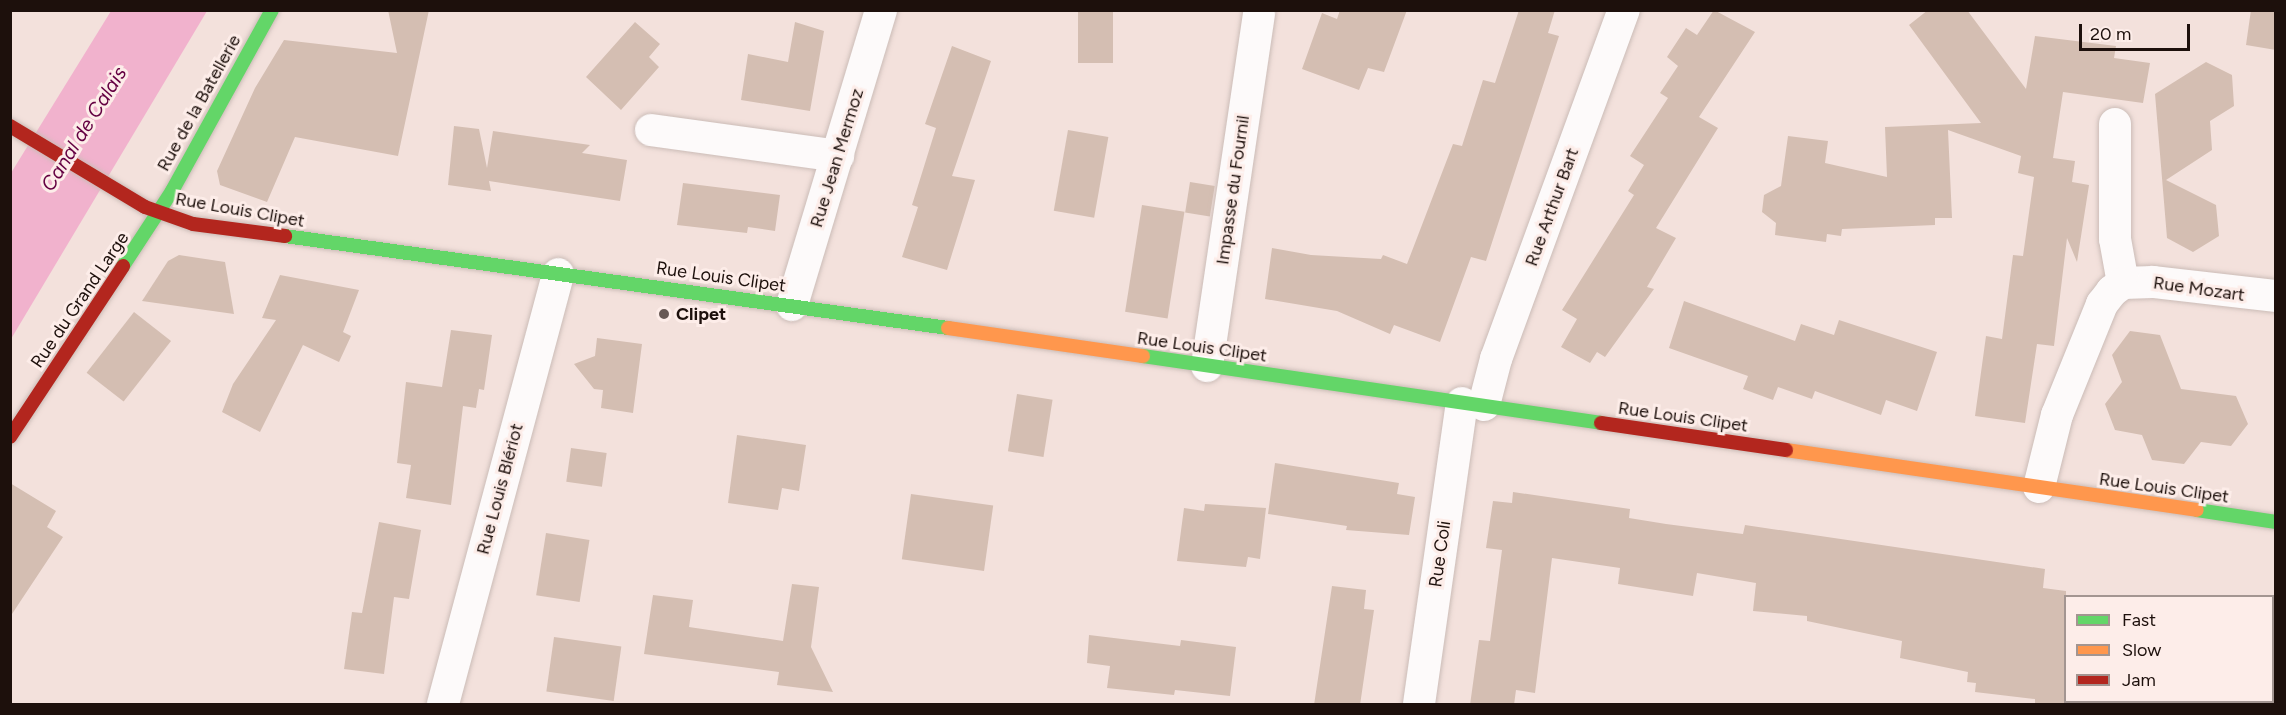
<!DOCTYPE html>
<html>
<head>
<meta charset="utf-8">
<style>
  body { margin:0 }
  #map { position:relative; width:2286px; height:715px; overflow:hidden; background:#f3e1dc; font-family:Figtree,sans-serif }
  div>[style] { position:absolute }
  .water>* { inset:0; background:#f1b2cd }
  .building>* { inset:0; background:#d4beb2; transform-origin:0 0 }
  .roads { filter:drop-shadow(0 0 2px #cbbcb7) drop-shadow(0 0 2px #cbbcb7) }
  .street>* { height:32px; margin:-16px; padding:0 16px; transform-origin:16px; border-radius:16px; background:#fdfafa }
  .fast>* { height:14px; margin:-7px; padding:0 7px; transform-origin:7px; border-radius:7px; background:#63d668 }
  .slow>* { height:14px; margin:-7px; padding:0 7px; transform-origin:7px; border-radius:7px; background:#ff974d }
  .jam>* { height:14px; margin:-7px; padding:0 7px; transform-origin:7px; border-radius:7px; background:#b3261e }
  .dots>* { width:16px; height:16px; translate:-50% -50%; box-sizing:border-box; border:3px solid #fdede9; border-radius:50% }
  span { translate:-50% -50%; white-space:nowrap; text-align:center; line-height:1.15; -webkit-text-stroke:6px #fdede9; paint-order:stroke }
  .street-label { font-size:18px; color:#1d100c }
  .poi-label { font-size:18px; color:#1d100c; font-weight:700 }
  .left { translate:0 -50%; text-align:left }
  .water-label { font-size:20px; color:#640142; font-style:italic }
  .frame { position:absolute; inset:0; border:12px solid #1d100c; pointer-events:none }
  .legend { position:absolute; left:2064px; top:595px; width:210px; height:108px; box-sizing:border-box; background:#fdede9; border:2px solid #a39591; margin:0; padding:8px 10px; list-style:none; font-size:18px; color:#1d100c }
  .legend li { display:flex; align-items:center; gap:12px; height:30px }
  .legend b { width:30px; border:2px solid #a39591 }
  .scale { position:absolute; left:2079px; top:24px; width:111px; height:27px; box-sizing:border-box; border:3px solid #1d100c; border-top:0; padding-left:8px; font-size:18px; line-height:21px; white-space:nowrap; color:#1d100c; -webkit-text-stroke:4px #fdede9; paint-order:stroke }
</style>
</head>
<body>
<div id="map">
  <div class="water">
    <i style="clip-path:polygon(111px 11px,207px 11px,11px 339px,11px 173px)"></i>
  </div>
  <div class="building">
    <i style="clip-path:polygon(388px 10px,429px 10px,398px 156px,295px 137px,267px 202px,220px 185px,217px 171px,255px 88px,284px 40px,397px 53px)"></i>
    <i style="left:1078px;top:10px;width:35px;height:53px"></i>
    <i style="clip-path:polygon(1340px 10px,1407px 10px,1384px 72px,1368px 68px,1359px 90px,1302px 69px,1322px 13px,1337px 19px)"></i>
    <i style="clip-path:polygon(1519px 10px,1555px 10px,1548px 33px,1559px 36px,1486px 261px,1471px 257px,1440px 342px,1394px 325px,1390px 334px,1337px 311px,1265px 299px,1272px 248px,1311px 255px,1381px 259px,1383px 255px,1407px 264px,1453px 144px,1462px 146px,1483px 80px,1495px 83px)"></i>
    <i style="clip-path:polygon(1714px 10px,1755px 32px,1699px 117px,1718px 128px,1656px 228px,1676px 238px,1647px 287px,1654px 289px,1605px 357px,1597px 352px,1590px 363px,1561px 347px,1577px 319px,1562px 310px,1634px 195px,1628px 191px,1644px 165px,1630px 156px,1668px 98px,1660px 93px,1678px 66px,1667px 57px,1686px 28px,1697px 35px)"></i>
    <i style="clip-path:polygon(1928px 10px,1967px 10px,2026px 89px,2035px 36px,2116px 46px,2114px 58px,2150px 63px,2143px 103px,2063px 92px,2053px 158px,2075px 161px,2072px 182px,2089px 185px,2077px 262px,2067px 238px,2054px 346px,2037px 344px,2025px 423px,1975px 416px,1986px 336px,2002px 339px,2013px 255px,2023px 256px,2034px 177px,2018px 173px,2021px 156px,1948px 130px,1952px 218px,1935px 218px,1935px 225px,1842px 229px,1841px 236px,1827px 234px,1826px 242px,1775px 235px,1776px 223px,1762px 212px,1764px 195px,1781px 186px,1788px 136px,1828px 141px,1825px 163px,1887px 177px,1885px 127px,1981px 123px,1909px 25px)"></i>
    <i style="clip-path:polygon(2251px 10px,2276px 10px,2276px 50px,2246px 45px)"></i>
    <i style="clip-path:polygon(635px 22px,660px 44px,649px 57px,659px 67px,621px 110px,586px 77px)"></i>
    <i style="clip-path:polygon(795px 22px,824px 31px,810px 111px,741px 100px,748px 54px,788px 62px)"></i>
    <i style="clip-path:polygon(952px 46px,991px 61px,952px 176px,975px 180px,947px 270px,902px 257px,918px 207px,912px 205px,936px 128px,925px 124px)"></i>
    <i style="clip-path:polygon(2206px 62px,2232px 75px,2234px 106px,2210px 121px,2212px 150px,2166px 180px,2216px 205px,2219px 236px,2193px 252px,2167px 238px,2155px 94px)"></i>
    <i style="clip-path:polygon(454px 126px,479px 129px,487px 168px,493px 131px,590px 145px,582px 153px,627px 160px,620px 201px,489px 181px,491px 191px,448px 185px)"></i>
    <i style="left:1068px;top:130px;width:41px;height:82px;rotate:10deg"></i>
    <i style="left:1190px;top:182px;width:25px;height:31px;rotate:9deg"></i>
    <i style="clip-path:polygon(683px 183px,780px 195px,775px 231px,748px 227px,747px 233px,677px 225px)"></i>
    <i style="left:1142px;top:205px;width:43px;height:108px;rotate:9deg"></i>
    <i style="clip-path:polygon(179px 255px,225px 262px,234px 314px,142px 301px,168px 261px)"></i>
    <i style="clip-path:polygon(280px 275px,359px 290px,343px 332px,351px 336px,339px 362px,303px 345px,260px 432px,222px 412px,233px 384px,276px 320px,262px 318px)"></i>
    <i style="clip-path:polygon(1684px 301px,1795px 341px,1801px 324px,1834px 335px,1839px 320px,1937px 352px,1917px 411px,1886px 400px,1881px 415px,1815px 391px,1812px 399px,1778px 387px,1773px 400px,1743px 389px,1748px 376px,1669px 348px)"></i>
    <i style="left:134px;top:312px;width:47px;height:77px;rotate:38deg"></i>
    <i style="clip-path:polygon(451px 330px,492px 335px,484px 390px,479px 389px,476px 408px,463px 406px,451px 505px,406px 498px,411px 465px,397px 463px,406px 382px,442px 387px)"></i>
    <i style="clip-path:polygon(2130px 331px,2160px 335px,2181px 389px,2236px 396px,2248px 424px,2231px 446px,2201px 442px,2184px 464px,2152px 460px,2142px 435px,2115px 430px,2105px 404px,2122px 382px,2112px 355px)"></i>
    <i style="clip-path:polygon(597px 338px,642px 344px,633px 413px,601px 408px,603px 390px,594px 389px,574px 364px,595px 356px)"></i>
    <i style="left:1017px;top:394px;width:36px;height:58px;rotate:9deg"></i>
    <i style="clip-path:polygon(737px 435px,806px 445px,799px 491px,782px 488px,778px 510px,728px 503px)"></i>
    <i style="left:571px;top:448px;width:36px;height:34px;rotate:8deg"></i>
    <i style="clip-path:polygon(1275px 463px,1399px 483px,1397px 494px,1415px 497px,1409px 535px,1346px 530px,1347px 526px,1268px 514px)"></i>
    <i style="clip-path:polygon(10px 483px,56px 511px,47px 527px,63px 537px,10px 617px)"></i>
    <i style="clip-path:polygon(1513px 492px,1630px 509px,1629px 518px,1666px 524px,1743px 534px,1745px 525px,2045px 569px,2043px 588px,2066px 591px,2066px 705px,2035px 705px,2035px 699px,1975px 692px,1976px 683px,1967px 682px,1968px 672px,1900px 658px,1902px 641px,1807px 621px,1807px 616px,1753px 611px,1756px 583px,1697px 573px,1693px 596px,1618px 584px,1620px 568px,1552px 558px,1535px 693px,1516px 690px,1514px 705px,1470px 705px,1479px 640px,1490px 641px,1502px 550px,1486px 548px,1493px 501px,1512px 503px)"></i>
    <i style="left:911px;top:494px;width:83px;height:66px;rotate:8deg"></i>
    <i style="clip-path:polygon(1205px 504px,1266px 508px,1260px 559px,1248px 557px,1246px 567px,1177px 561px,1184px 508px,1204px 511px)"></i>
    <i style="clip-path:polygon(379px 522px,421px 530px,409px 599px,394px 597px,384px 674px,344px 669px,352px 612px,362px 613px)"></i>
    <i style="left:546px;top:533px;width:44px;height:63px;rotate:9deg"></i>
    <i style="clip-path:polygon(792px 584px,819px 587px,811px 647px,833px 692px,777px 685px,779px 672px,644px 654px,653px 595px,693px 600px,689px 627px,783px 641px)"></i>
    <i style="clip-path:polygon(1332px 586px,1366px 590px,1364px 609px,1374px 610px,1360px 705px,1314px 705px)"></i>
    <i style="clip-path:polygon(1089px 635px,1180px 646px,1181px 640px,1236px 647px,1230px 696px,1175px 690px,1174px 695px,1107px 688px,1110px 666px,1087px 663px)"></i>
    <i style="left:554px;top:637px;width:68px;height:55px;rotate:8deg"></i>
  </div>
  <div class="roads">
    <div class="street">
      <i style="left:2115px;top:124px;width:115px;rotate:90deg"></i>
      <i style="left:2115px;top:239px;width:45px;rotate:79.7deg"></i>
      <i style="left:651px;top:130px;width:189px;rotate:7.9deg"></i>
      <i style="left:792px;top:305px;width:308px;rotate:-73.2deg"></i>
      <i style="left:1207px;top:366px;width:356px;rotate:-81.6deg"></i>
      <i style="left:1484px;top:405px;width:48px;rotate:-75.4deg"></i>
      <i style="left:1496px;top:359px;width:372px;rotate:-69.9deg"></i>
      <i style="left:2039px;top:487px;width:74px;rotate:-76deg"></i>
      <i style="left:2057px;top:415px;width:120px;rotate:-67.9deg"></i>
      <i style="left:2102px;top:304px;width:16px;rotate:-52deg"></i>
      <i style="left:2112px;top:291px;width:14px;rotate:-36deg"></i>
      <i style="left:2123px;top:283px;width:30px;rotate:-2deg"></i>
      <i style="left:2153px;top:282px;width:124px;rotate:6.5deg"></i>
      <i style="left:443px;top:704px;width:445px;rotate:-75deg"></i>
      <i style="left:1419px;top:704px;width:304px;rotate:-81.9deg"></i>
    </div>
    <div class="fast">
      <i style="left:285px;top:236px;width:669px;rotate:7.9deg"></i>
      <i style="left:123px;top:266px;width:90px;rotate:-56.8deg"></i>
      <i style="left:172px;top:191px;width:207px;rotate:-61.1deg"></i>
      <i style="left:1143px;top:356px;width:463px;rotate:8.3deg"></i>
      <i style="left:2197px;top:510px;width:80px;rotate:8.6deg"></i>
    </div>
    <div class="slow">
      <i style="left:948px;top:328px;width:197px;rotate:8.2deg"></i>
      <i style="left:1786px;top:450px;width:415px;rotate:8.3deg"></i>
    </div>
    <div class="jam">
      <i style="left:10px;top:126px;width:157px;rotate:31deg"></i>
      <i style="left:145px;top:207px;width:51px;rotate:19.5deg"></i>
      <i style="left:193px;top:224px;width:93px;rotate:7.4deg"></i>
      <i style="left:1601px;top:423px;width:187px;rotate:8.3deg"></i>
      <i style="left:10px;top:437px;width:205px;rotate:-56.5deg"></i>
    </div>
  </div>
  <div class="dots">
    <i style="left:664px;top:314px;background:#685955"></i>
  </div>
  <div class="street-label">
    <span style="left:199px;top:103px;rotate:-61deg">Rue de la Batellerie</span>
    <span style="left:837px;top:158px;rotate:-73deg">Rue Jean Mermoz</span>
    <span style="left:1233px;top:190px;rotate:-82deg">Impasse du Fournil</span>
    <span style="left:1552px;top:207px;rotate:-70deg">Rue Arthur Bart</span>
    <span style="left:240px;top:210px;rotate:10deg">Rue Louis Clipet</span>
    <span style="left:721px;top:277px;rotate:8deg">Rue Louis Clipet</span>
    <span style="left:2199px;top:289px;rotate:8deg">Rue Mozart</span>
    <span style="left:80px;top:300px;rotate:-56deg">Rue du Grand Large</span>
    <span style="left:1202px;top:347px;rotate:8deg">Rue Louis Clipet</span>
    <span style="left:1683px;top:417px;rotate:8deg">Rue Louis Clipet</span>
    <span style="left:2164px;top:488px;rotate:8deg">Rue Louis Clipet</span>
    <span style="left:500px;top:489px;rotate:-75deg">Rue Louis Blériot</span>
    <span style="left:1440px;top:554px;rotate:-82deg">Rue Coli</span>
  </div>
  <div class="poi-label">
    <span class="left" style="left:676px;top:314px">Clipet</span>
  </div>
  <div class="water-label">
    <span style="left:84px;top:129px;rotate:-58deg">Canal de Calais</span>
  </div>
  <div class="frame"></div>
  <ul class="legend">
  <li><b style="height:8px;background:#63d668"></b>Fast</li>
  <li><b style="height:8px;background:#ff974d"></b>Slow</li>
  <li><b style="height:8px;background:#b3261e"></b>Jam</li>
  </ul>
  <div class="scale">20 m</div>
</div>
</body>
</html>
